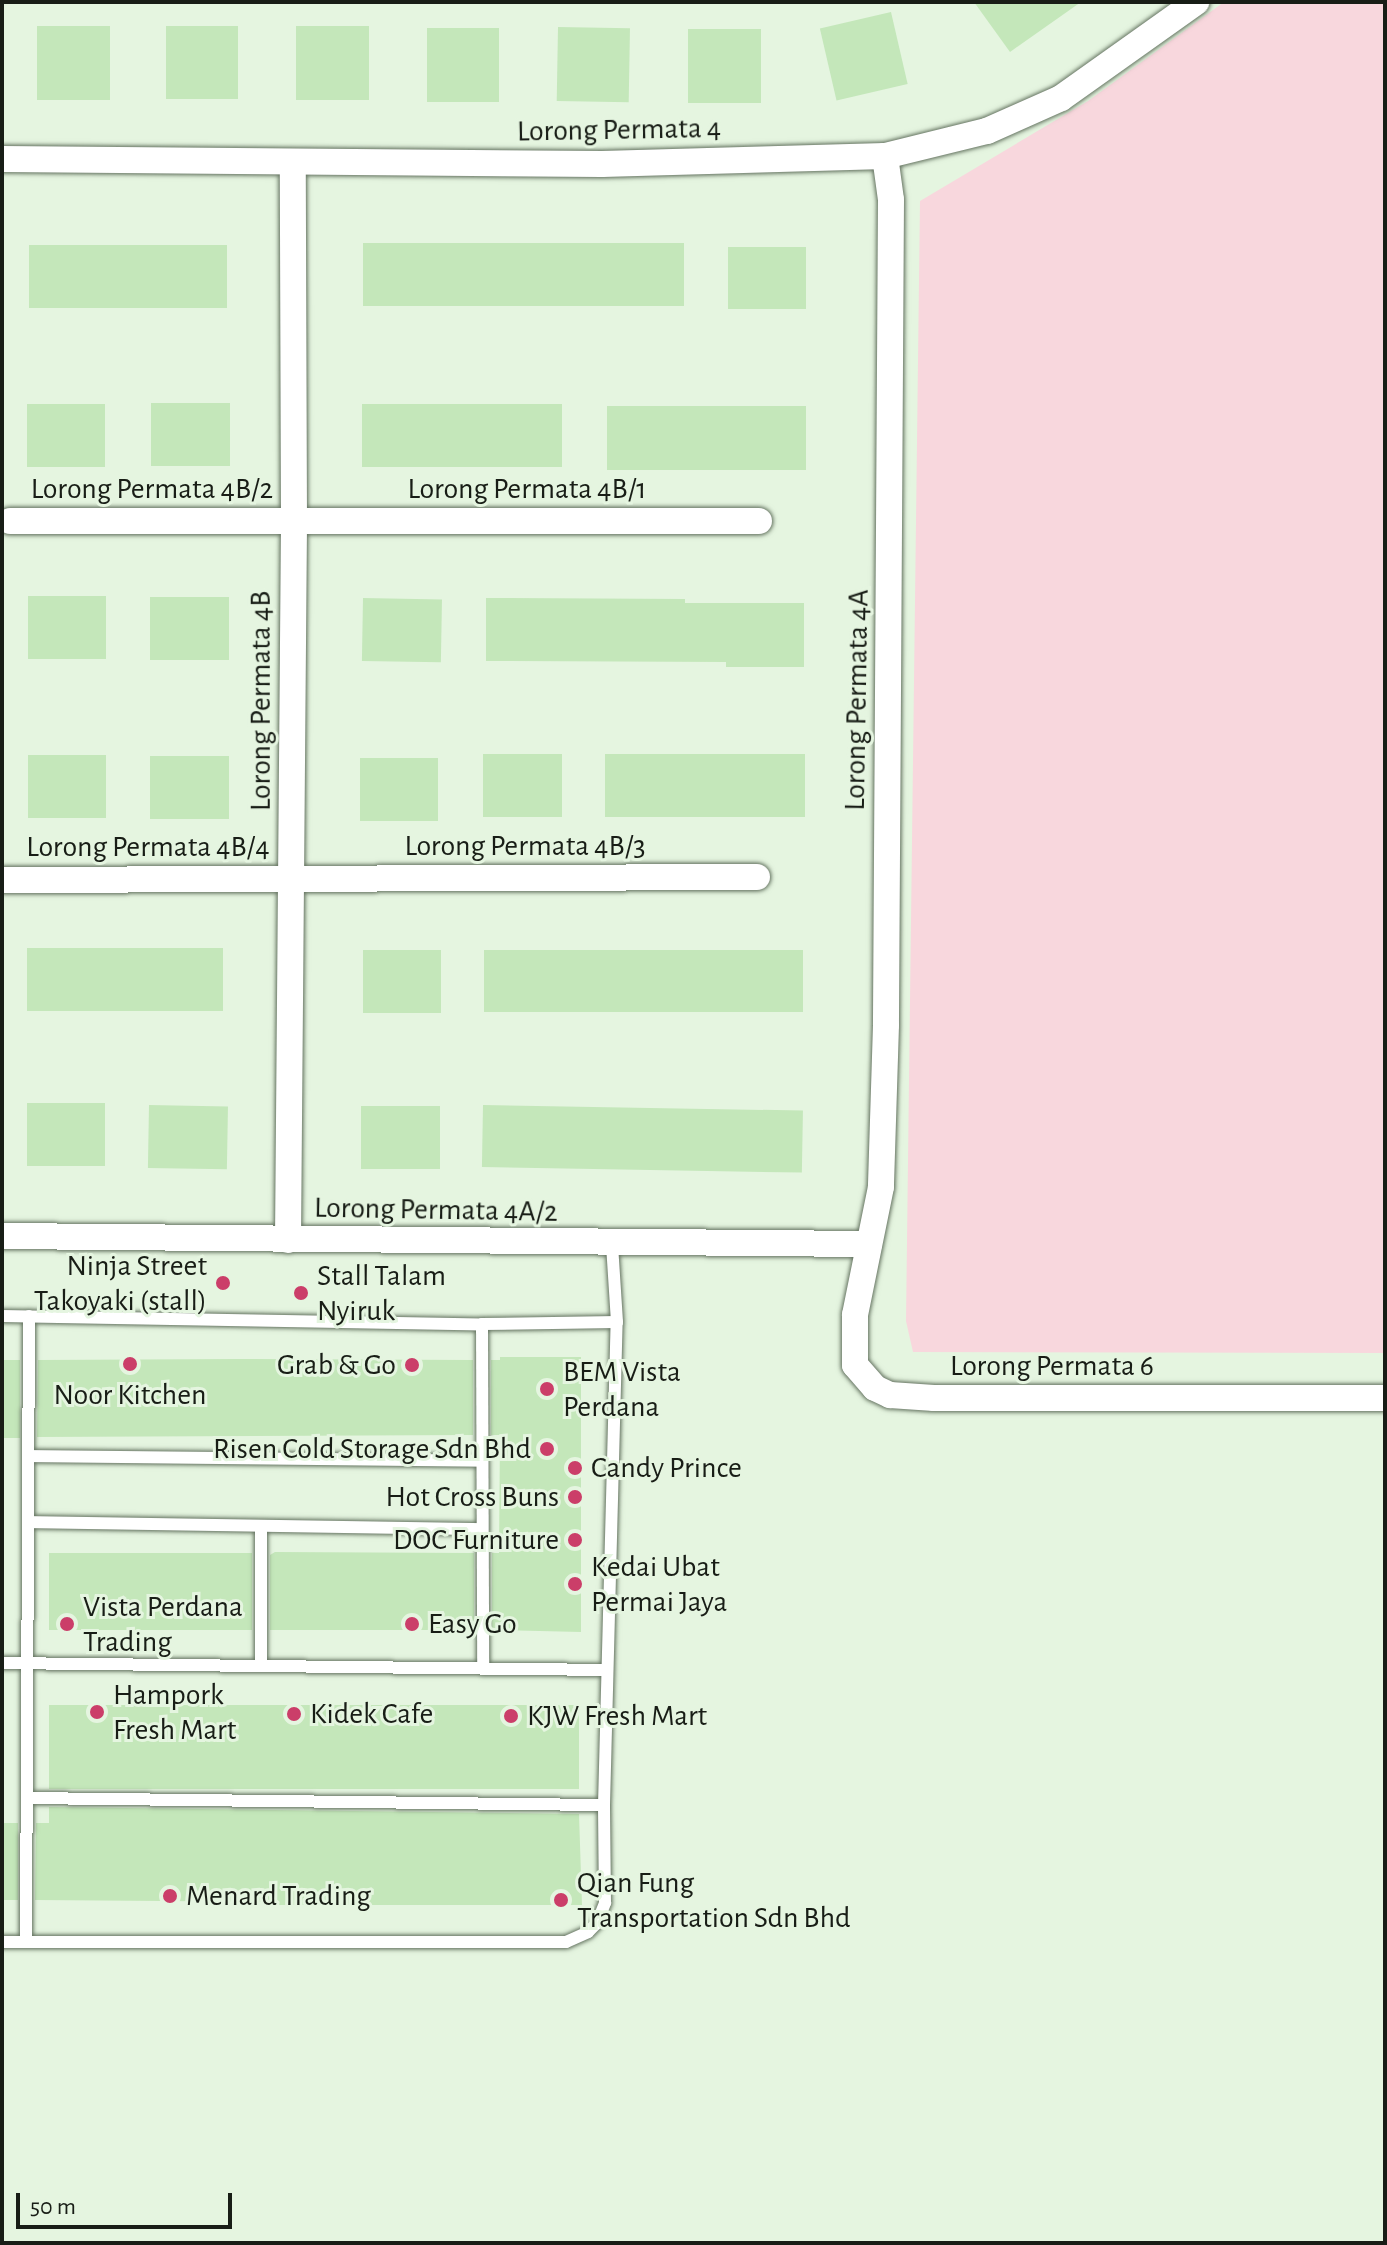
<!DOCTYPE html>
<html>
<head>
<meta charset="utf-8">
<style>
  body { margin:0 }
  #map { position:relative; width:1387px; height:2245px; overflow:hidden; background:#e5f5e0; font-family:"Alegreya Sans",sans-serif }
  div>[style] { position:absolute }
  .green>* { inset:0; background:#f8d7dd }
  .building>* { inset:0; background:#c4e7ba; transform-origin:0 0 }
  .roads { filter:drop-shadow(0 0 2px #657461) drop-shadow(0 0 2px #657461) }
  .service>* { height:12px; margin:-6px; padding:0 6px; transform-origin:6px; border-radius:6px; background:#fff }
  .minor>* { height:26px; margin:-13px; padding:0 13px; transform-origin:13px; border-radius:13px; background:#fff }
  .dots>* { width:22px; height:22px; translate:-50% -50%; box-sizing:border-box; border:4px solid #e5f5e0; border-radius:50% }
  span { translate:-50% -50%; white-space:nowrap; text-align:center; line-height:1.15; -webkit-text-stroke:6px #e5f5e0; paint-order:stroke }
  .street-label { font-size:30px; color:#181d16 }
  .poi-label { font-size:30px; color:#181d16 }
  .right { translate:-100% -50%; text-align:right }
  .left { translate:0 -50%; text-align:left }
  .frame { position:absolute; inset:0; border:4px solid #181d16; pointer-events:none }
  .scale { position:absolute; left:16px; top:2193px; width:216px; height:36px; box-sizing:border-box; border:4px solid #181d16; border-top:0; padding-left:10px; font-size:24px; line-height:28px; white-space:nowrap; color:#181d16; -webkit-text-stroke:6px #e5f5e0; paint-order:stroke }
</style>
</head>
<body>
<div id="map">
  <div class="green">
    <i style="clip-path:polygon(1224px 2px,1385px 2px,1385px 1353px,913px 1352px,906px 1321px,920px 201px,1088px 101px)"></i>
  </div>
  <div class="building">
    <i style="clip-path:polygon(974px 2px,1081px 2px,1010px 52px)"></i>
    <i style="left:891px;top:12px;width:74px;height:73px;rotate:77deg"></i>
    <i style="left:37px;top:26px;width:73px;height:74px"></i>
    <i style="left:166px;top:26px;width:72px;height:73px"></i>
    <i style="left:296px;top:26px;width:73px;height:74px"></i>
    <i style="left:558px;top:27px;width:72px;height:74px;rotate:1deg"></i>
    <i style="left:427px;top:28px;width:72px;height:74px"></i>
    <i style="left:688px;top:29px;width:73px;height:74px"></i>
    <i style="left:363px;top:243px;width:321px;height:63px"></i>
    <i style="left:29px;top:245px;width:198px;height:63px"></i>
    <i style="left:728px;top:247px;width:78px;height:62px"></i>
    <i style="left:151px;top:403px;width:79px;height:63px"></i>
    <i style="left:27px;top:404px;width:78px;height:63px"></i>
    <i style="left:362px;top:404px;width:200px;height:63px"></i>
    <i style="left:607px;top:406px;width:199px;height:64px"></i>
    <i style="left:28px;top:596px;width:78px;height:63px"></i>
    <i style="left:150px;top:597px;width:79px;height:63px"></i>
    <i style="left:363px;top:598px;width:79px;height:63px;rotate:1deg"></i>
    <i style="clip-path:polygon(486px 598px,685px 599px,685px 603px,804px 603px,804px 667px,726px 667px,726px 662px,486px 661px)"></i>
    <i style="left:483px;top:754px;width:79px;height:63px"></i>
    <i style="left:605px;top:754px;width:200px;height:63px"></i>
    <i style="left:28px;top:755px;width:78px;height:63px"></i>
    <i style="left:150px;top:756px;width:79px;height:63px"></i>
    <i style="left:360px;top:758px;width:78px;height:63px"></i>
    <i style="left:27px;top:948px;width:196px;height:63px"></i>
    <i style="left:363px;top:950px;width:78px;height:63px"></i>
    <i style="left:484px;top:950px;width:319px;height:62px"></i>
    <i style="left:27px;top:1103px;width:78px;height:63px"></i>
    <i style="left:149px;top:1105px;width:79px;height:63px;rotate:1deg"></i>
    <i style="left:483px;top:1105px;width:320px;height:62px;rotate:1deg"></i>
    <i style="left:361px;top:1106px;width:79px;height:63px"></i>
    <i style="clip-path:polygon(500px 1357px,581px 1357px,581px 1632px,492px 1630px,492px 1553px,499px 1553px,500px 1435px,491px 1435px,491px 1360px,500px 1360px)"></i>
    <i style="clip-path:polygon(237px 1359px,473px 1360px,473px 1435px,37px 1437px,38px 1360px)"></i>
    <i style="left:2px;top:1360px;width:18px;height:78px"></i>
    <i style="clip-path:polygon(275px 1552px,474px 1553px,474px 1630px,270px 1630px,270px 1555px)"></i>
    <i style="left:49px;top:1553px;width:203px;height:77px"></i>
    <i style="left:49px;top:1705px;width:530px;height:84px"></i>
    <i style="clip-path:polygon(49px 1807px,579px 1814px,582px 1905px,275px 1905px,275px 1902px,35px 1900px,36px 1823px,49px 1823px)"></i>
    <i style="left:2px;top:1823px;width:16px;height:77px"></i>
  </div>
  <div class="roads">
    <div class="service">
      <i style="left:2px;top:1316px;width:480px;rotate:1deg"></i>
      <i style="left:482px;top:1324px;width:135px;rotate:-0.8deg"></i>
      <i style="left:482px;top:1324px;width:344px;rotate:89.8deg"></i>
      <i style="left:29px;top:1456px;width:453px;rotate:0.6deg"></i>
      <i style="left:29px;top:1522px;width:453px;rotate:0.9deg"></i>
      <i style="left:261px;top:1528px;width:137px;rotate:90deg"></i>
      <i style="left:2px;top:1663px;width:605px;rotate:0.66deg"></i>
      <i style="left:27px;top:1798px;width:577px;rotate:0.7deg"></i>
      <i style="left:2px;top:1942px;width:564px"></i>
      <i style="left:566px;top:1942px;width:24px;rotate:-24deg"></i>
      <i style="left:588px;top:1932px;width:13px;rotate:-45deg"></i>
      <i style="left:597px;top:1923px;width:22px;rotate:-68deg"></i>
      <i style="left:605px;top:1903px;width:98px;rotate:-90.6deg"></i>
      <i style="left:604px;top:1805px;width:483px;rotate:-88.5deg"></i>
      <i style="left:617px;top:1322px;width:78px;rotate:-93.7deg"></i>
      <i style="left:26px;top:1942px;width:626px;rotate:-89.73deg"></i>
    </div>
    <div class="minor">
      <i style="left:885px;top:156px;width:44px;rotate:82.2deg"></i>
      <i style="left:891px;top:200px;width:825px;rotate:90.35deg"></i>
      <i style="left:886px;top:1025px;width:162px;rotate:91.8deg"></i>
      <i style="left:881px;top:1187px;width:131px;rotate:101.5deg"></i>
      <i style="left:855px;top:1315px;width:50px;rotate:90deg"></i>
      <i style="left:855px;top:1365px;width:30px;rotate:49deg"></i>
      <i style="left:875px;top:1388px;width:17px;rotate:25deg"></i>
      <i style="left:890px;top:1395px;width:44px;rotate:3.9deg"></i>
      <i style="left:934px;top:1398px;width:451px"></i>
      <i style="left:2px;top:159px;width:600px;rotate:0.48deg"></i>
      <i style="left:602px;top:164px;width:283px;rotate:-1.6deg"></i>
      <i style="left:885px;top:156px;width:105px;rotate:-13.8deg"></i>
      <i style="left:987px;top:131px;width:81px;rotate:-24deg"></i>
      <i style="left:1061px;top:98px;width:166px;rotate:-35.4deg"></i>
      <i style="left:10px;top:521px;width:749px"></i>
      <i style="left:4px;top:880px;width:753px;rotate:-0.23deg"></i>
      <i style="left:2px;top:1236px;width:867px;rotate:0.53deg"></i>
      <i style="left:288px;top:1240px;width:720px;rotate:-89.52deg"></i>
      <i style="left:294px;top:520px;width:358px;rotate:-90.2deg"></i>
    </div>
  </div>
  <div class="dots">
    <i style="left:223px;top:1283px;background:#cb3e69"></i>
    <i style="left:301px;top:1293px;background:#cb3e69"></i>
    <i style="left:130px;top:1364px;background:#cb3e69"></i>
    <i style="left:412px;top:1365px;background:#cb3e69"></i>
    <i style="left:547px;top:1389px;background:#cb3e69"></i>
    <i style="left:547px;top:1449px;background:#cb3e69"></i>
    <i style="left:575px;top:1468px;background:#cb3e69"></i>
    <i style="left:575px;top:1497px;background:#cb3e69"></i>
    <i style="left:575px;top:1540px;background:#cb3e69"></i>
    <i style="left:575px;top:1584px;background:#cb3e69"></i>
    <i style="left:67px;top:1624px;background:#cb3e69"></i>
    <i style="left:412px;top:1624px;background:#cb3e69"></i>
    <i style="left:97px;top:1712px;background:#cb3e69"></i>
    <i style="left:294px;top:1714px;background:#cb3e69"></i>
    <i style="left:511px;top:1716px;background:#cb3e69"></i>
    <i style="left:170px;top:1896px;background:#cb3e69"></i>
    <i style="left:561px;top:1900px;background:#cb3e69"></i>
  </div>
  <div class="street-label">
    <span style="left:619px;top:130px;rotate:-1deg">Lorong Permata 4</span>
    <span style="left:152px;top:489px">Lorong Permata 4B/2</span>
    <span style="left:527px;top:489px">Lorong Permata 4B/1</span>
    <span style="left:857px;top:700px;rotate:-89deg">Lorong Permata 4A</span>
    <span style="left:261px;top:701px;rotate:-90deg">Lorong Permata 4B</span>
    <span style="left:525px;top:846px">Lorong Permata 4B/3</span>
    <span style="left:148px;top:847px">Lorong Permata 4B/4</span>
    <span style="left:436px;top:1210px;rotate:1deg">Lorong Permata 4A/2</span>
    <span style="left:1052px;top:1366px">Lorong Permata 6</span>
  </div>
  <div class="poi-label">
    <span class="right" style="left:207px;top:1283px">Ninja Street<br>Takoyaki (stall)</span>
    <span class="left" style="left:317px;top:1293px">Stall Talam<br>Nyiruk</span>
    <span class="right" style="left:396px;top:1365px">Grab &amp; Go</span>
    <span class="left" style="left:563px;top:1389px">BEM Vista<br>Perdana</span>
    <span style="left:130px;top:1395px">Noor Kitchen</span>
    <span class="right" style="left:531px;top:1449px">Risen Cold Storage Sdn Bhd</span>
    <span class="left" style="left:591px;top:1468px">Candy Prince</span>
    <span class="right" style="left:559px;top:1497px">Hot Cross Buns</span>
    <span class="right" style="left:559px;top:1540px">DOC Furniture</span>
    <span class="left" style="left:591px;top:1584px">Kedai Ubat<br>Permai Jaya</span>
    <span class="left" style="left:83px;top:1624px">Vista Perdana<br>Trading</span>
    <span class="left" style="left:428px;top:1624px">Easy Go</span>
    <span class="left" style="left:113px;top:1712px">Hampork<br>Fresh Mart</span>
    <span class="left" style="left:310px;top:1714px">Kidek Cafe</span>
    <span class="left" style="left:527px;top:1716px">KJW Fresh Mart</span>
    <span class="left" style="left:577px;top:1900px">Qian Fung<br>Transportation Sdn Bhd</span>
    <span class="left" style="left:186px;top:1896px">Menard Trading</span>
  </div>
  <div class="frame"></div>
  <div class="scale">50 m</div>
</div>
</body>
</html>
